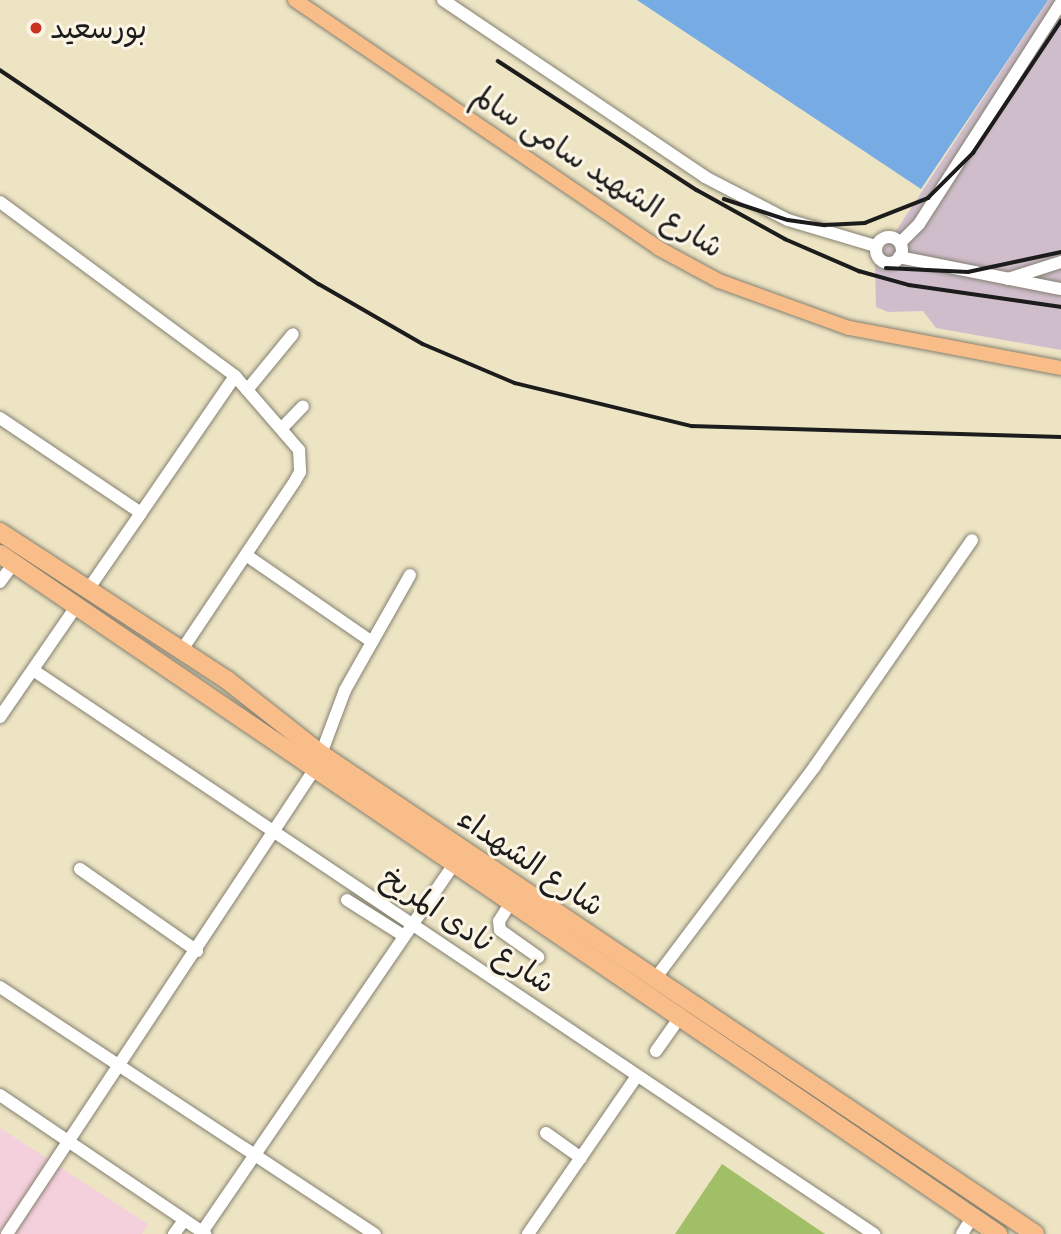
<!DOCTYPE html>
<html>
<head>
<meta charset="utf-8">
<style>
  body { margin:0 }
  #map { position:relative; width:1061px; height:1234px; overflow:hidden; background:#ede4c4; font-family:Caveat,"Playpen Sans Arabic",sans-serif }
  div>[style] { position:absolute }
  .built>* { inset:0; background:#f4cfdc }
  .industrial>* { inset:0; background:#d0bdcc }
  .green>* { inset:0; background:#a1bf67 }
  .water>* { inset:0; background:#76abe4 }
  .roads { filter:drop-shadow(0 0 2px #848070) drop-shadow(0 0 2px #848070) }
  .minor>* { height:12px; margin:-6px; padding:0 6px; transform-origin:6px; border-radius:6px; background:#fff }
  .minor>.ring { margin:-6px; padding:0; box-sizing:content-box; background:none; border:12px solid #fff; border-radius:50% }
  .major>* { height:14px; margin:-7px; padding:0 7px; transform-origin:7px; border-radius:7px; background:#f8bd89 }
  .highway>* { height:18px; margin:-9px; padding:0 9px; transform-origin:9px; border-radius:9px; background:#f8bd89 }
  .rail>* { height:3.5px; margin:-1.75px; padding:0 1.75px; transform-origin:1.75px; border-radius:1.75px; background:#1c1c1c }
  .dots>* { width:19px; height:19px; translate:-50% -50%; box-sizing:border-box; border:4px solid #fcf5e5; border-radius:50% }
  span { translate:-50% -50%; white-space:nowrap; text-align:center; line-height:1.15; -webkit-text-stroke:6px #fcf5e5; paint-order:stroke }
  .poi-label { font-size:30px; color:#1c1c1c }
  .left { translate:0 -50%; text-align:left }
  .street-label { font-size:30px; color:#1c1c1c }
</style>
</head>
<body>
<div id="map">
  <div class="built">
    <i style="clip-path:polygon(0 1128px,148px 1224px,142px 1234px,0 1234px)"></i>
  </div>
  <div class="industrial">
    <i style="clip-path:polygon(1048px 0,1061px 0,1061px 350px,936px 328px,923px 311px,888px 312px,876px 307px,875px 263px)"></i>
  </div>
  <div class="green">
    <i style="clip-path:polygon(722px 1164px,825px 1234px,675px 1234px)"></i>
  </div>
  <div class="water">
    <i style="clip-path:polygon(637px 0,1048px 0,921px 189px)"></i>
  </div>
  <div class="roads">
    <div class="minor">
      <i style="left:443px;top:0;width:316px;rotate:34deg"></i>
      <i style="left:705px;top:177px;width:93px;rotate:27.4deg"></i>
      <i style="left:788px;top:220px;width:92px;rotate:16.5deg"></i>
      <i style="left:0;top:202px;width:292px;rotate:36.5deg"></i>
      <i style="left:235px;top:376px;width:98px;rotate:49.1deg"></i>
      <i style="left:299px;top:450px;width:22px;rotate:87deg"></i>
      <i style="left:300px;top:472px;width:10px;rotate:119deg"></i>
      <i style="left:295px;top:481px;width:205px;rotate:123.8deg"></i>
      <i class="ring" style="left:876px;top:237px;width:14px;height:14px"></i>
      <i style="left:900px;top:243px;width:27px;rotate:-45deg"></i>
      <i style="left:919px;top:224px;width:263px;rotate:-57.3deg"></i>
      <i style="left:899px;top:257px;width:165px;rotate:11.2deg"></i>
      <i style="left:1008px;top:279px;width:56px;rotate:-17.8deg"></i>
      <i style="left:247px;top:390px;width:72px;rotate:-50.6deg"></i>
      <i style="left:0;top:418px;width:170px;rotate:34deg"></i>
      <i style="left:141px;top:513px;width:95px;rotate:124.7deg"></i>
      <i style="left:282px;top:428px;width:30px;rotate:-46deg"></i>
      <i style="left:141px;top:513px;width:166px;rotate:-55.5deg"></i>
      <i style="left:246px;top:555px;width:153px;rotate:34.6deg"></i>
      <i style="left:0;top:582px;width:22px;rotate:-54deg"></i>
      <i style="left:33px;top:670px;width:1013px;rotate:33.85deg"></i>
      <i style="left:0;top:717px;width:134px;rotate:-55.4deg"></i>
      <i style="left:321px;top:754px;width:68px;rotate:-69.4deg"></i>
      <i style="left:345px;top:690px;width:132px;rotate:-60.5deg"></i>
      <i style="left:80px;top:869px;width:143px;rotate:35deg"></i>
      <i style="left:347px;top:900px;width:67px;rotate:32.3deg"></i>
      <i style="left:511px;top:902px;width:22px;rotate:122deg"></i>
      <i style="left:499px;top:921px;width:9px;rotate:84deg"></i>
      <i style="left:500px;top:930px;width:47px;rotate:35.4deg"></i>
      <i style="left:654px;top:980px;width:268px;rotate:-53deg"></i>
      <i style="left:815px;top:766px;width:275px;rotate:-55.2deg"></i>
      <i style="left:0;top:987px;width:449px;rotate:33.4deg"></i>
      <i style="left:656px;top:1051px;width:42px;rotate:-54.8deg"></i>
      <i style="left:0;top:1095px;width:248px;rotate:34.1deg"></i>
      <i style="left:546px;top:1133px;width:43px;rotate:35.5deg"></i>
      <i style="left:202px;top:1232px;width:452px;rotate:-55.6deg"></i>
      <i style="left:7px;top:1234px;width:556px;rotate:-56.51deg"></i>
      <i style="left:174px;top:1234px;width:17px;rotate:-54deg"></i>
      <i style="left:528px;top:1234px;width:192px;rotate:-55.4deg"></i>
      <i style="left:962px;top:1234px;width:21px;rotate:-59deg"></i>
    </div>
    <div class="major">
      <i style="left:295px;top:0;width:440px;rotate:34.3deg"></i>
      <i style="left:658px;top:248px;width:69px;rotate:28.4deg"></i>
      <i style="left:719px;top:281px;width:138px;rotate:19.9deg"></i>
      <i style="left:849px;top:328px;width:216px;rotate:10.7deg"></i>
    </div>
    <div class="highway">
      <i style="left:0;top:532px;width:271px;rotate:33.1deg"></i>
      <i style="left:227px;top:680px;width:120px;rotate:38.2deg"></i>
      <i style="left:321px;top:754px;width:860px;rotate:33.91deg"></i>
      <i style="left:0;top:554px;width:1208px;rotate:34.27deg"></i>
    </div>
  </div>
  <div class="rail">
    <i style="left:498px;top:61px;width:237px;rotate:33deg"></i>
    <i style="left:697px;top:190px;width:101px;rotate:29.1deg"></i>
    <i style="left:785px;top:239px;width:81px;rotate:23.4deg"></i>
    <i style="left:859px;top:271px;width:52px;rotate:15.6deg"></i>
    <i style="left:909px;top:285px;width:154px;rotate:8.2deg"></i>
    <i style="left:0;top:70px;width:384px;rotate:33.9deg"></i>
    <i style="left:319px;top:284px;width:120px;rotate:30deg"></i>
    <i style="left:423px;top:344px;width:100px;rotate:23deg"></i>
    <i style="left:515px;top:383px;width:182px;rotate:13.7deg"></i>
    <i style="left:692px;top:426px;width:369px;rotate:1.7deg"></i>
    <i style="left:724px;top:199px;width:67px;rotate:18.2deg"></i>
    <i style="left:788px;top:220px;width:37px;rotate:8deg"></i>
    <i style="left:825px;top:225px;width:40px;rotate:-2.9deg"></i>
    <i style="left:865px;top:223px;width:68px;rotate:-21.6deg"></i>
    <i style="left:928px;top:198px;width:64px;rotate:-45deg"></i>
    <i style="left:973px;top:153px;width:159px;rotate:-56.3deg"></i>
    <i style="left:886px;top:268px;width:82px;rotate:2.8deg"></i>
    <i style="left:968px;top:272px;width:95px;rotate:-12.1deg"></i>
  </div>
  <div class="dots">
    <i style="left:36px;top:28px;background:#c8321e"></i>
  </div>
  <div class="poi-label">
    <span class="left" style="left:50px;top:28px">بورسعيد</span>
  </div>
  <div class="street-label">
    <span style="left:598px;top:171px;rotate:33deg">شارع الشهيد سامى سالم</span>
    <span style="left:531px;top:862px;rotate:34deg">شارع الشهداء</span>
    <span style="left:468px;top:930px;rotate:34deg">شارع نادى المريخ</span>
  </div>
</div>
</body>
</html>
